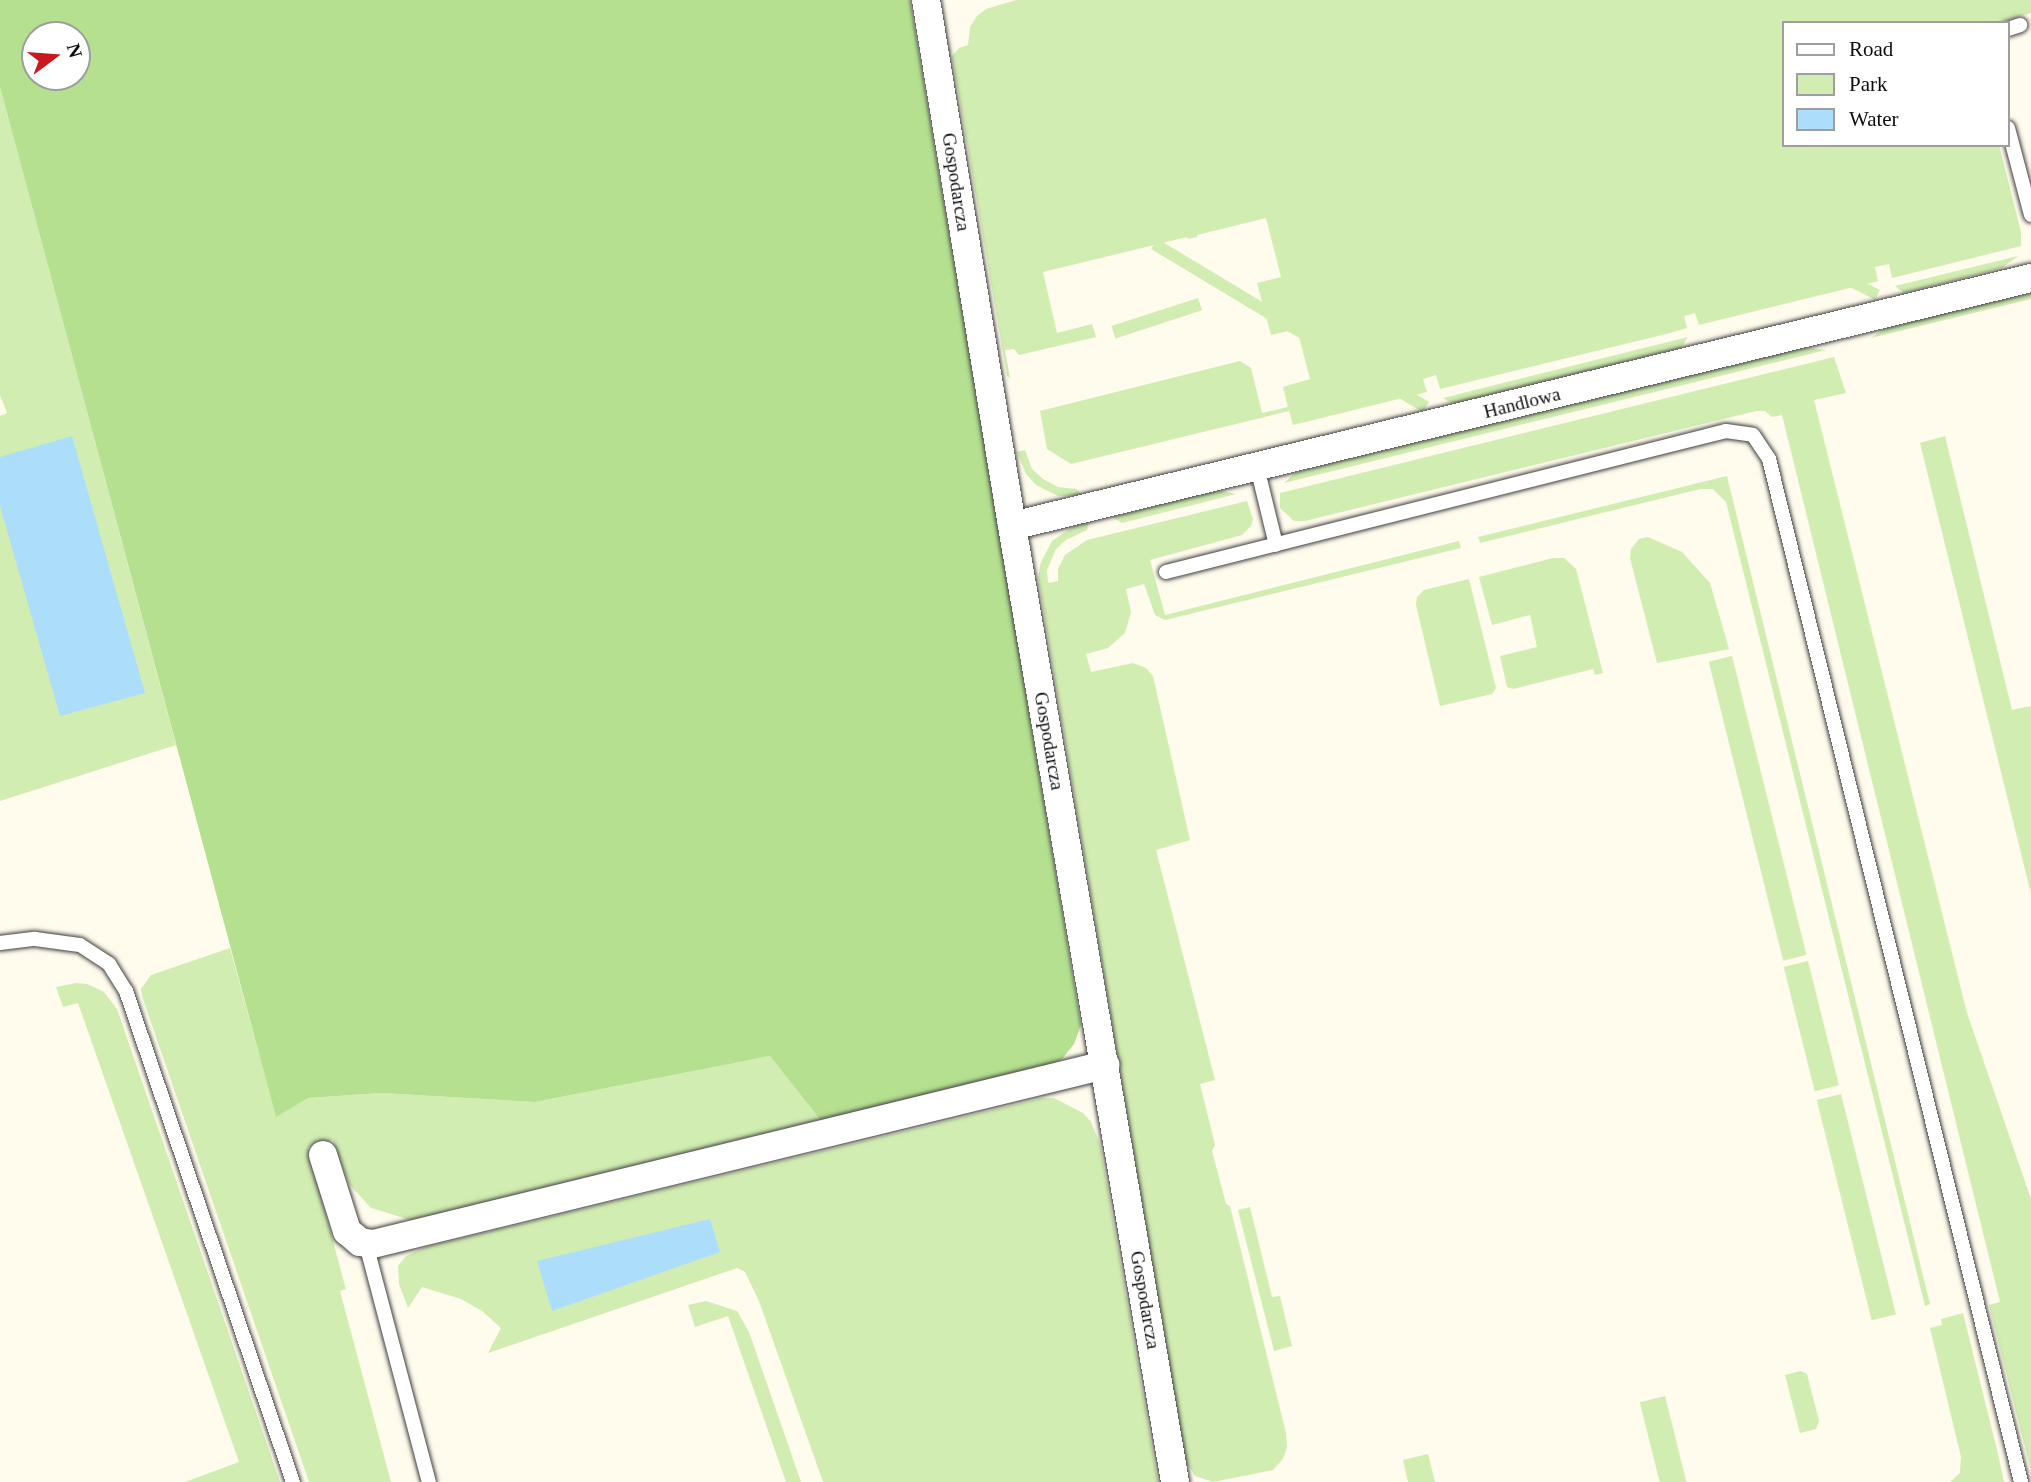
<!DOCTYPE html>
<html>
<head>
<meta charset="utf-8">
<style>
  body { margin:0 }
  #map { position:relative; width:2031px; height:1482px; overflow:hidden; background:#fffbed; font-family:"Times New Roman",serif }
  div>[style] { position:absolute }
  .green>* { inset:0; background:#d1edb2; transform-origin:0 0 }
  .forest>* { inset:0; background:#b4e090 }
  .water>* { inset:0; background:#acdefc }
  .roads { filter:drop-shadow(0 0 2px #404040) drop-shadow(0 0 2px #404040) }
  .service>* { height:14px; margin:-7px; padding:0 7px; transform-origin:7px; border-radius:7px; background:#fff }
  .minor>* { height:28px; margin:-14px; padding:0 14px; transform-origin:14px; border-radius:14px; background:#fff }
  span { translate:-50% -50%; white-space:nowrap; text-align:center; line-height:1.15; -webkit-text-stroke:7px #fff; paint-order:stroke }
  .street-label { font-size:19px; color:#0d0d0d }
  .legend { position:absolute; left:1782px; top:21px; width:228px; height:126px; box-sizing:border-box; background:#fff; border:2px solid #9e9e9e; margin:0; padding:9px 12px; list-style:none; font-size:21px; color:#0d0d0d }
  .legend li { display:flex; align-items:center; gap:14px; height:35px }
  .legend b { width:35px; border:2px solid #9e9e9e }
  .north { position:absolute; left:21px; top:21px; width:70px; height:70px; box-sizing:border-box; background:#fff; border:2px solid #9e9e9e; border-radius:50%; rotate:74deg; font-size:19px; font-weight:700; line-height:28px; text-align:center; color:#0d0d0d }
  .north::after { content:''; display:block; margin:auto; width:24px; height:32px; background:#ca1720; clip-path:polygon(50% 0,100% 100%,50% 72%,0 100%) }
</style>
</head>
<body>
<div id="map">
  <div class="green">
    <i style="clip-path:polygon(1016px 0,2031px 0,2031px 13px,1996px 23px,1784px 23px,1784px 145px,1999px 145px,2021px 232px,2021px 246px,1892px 278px,1889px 264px,1875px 267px,1878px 281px,1699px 325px,1695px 313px,1684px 316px,1687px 328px,1666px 334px,1440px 389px,1436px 375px,1423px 379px,1427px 392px,1293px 425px,1289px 411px,1071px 464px,1047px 449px,1040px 411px,1240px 361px,1251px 368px,1262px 413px,1288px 407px,1283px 387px,1310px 379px,1297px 329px,1271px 335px,1257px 283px,1281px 277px,1266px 218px,1197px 235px,1197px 237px,1188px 239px,1187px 237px,1043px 272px,1057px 333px,1092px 324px,1096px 337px,1019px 355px,1014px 349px,1005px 350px,1010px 378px,1007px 376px,952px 56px,959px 48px,968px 45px,970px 27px,977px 16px,986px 9px)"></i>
    <i style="clip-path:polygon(0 87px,176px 745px,0 801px,0 416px,7px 413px,0 395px)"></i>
    <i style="clip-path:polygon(2018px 256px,2002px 268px,1904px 293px,1895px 286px)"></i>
    <i style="left:1880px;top:290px;width:11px;height:184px;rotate:117deg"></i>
    <i style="clip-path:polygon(2022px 293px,2031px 294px,2031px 299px,1871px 338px,1891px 325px)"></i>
    <i style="left:1198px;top:298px;width:13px;height:91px;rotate:72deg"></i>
    <i style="clip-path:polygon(1688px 337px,1681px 348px,1453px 404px,1443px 398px)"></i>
    <i style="clip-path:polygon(1800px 347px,1826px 350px,1284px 483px,1295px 473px,1312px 468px)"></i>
    <i style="clip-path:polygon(1834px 357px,1846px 393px,1814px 400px,1967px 1013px,2031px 1199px,2031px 1471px,1989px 1305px,2000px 1302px,1782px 415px,1772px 417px,1765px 411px,1756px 411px,1305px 521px,1294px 521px,1280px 508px,1280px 493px)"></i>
    <i style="left:1429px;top:402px;width:12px;height:317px;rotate:121deg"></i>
    <i style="clip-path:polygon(1945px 436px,2012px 710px,2031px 706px,2031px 894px,1920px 443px)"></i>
    <i style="clip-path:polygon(1025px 450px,1032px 469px,1043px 479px,1058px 487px,1076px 489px,1082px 495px,1058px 496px,1036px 485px,1026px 474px,1017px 452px)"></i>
    <i style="clip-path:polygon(1727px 476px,1930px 1304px,1925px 1306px,1726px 502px,1713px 489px,1700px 489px,1480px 543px,1478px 537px)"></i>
    <i style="clip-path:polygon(1216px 490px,1236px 494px,1122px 523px,1112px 517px)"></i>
    <i style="clip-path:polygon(1247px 501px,1253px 519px,1251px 526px,1242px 535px,1150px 560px,1165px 615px,1459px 541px,1461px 548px,1165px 620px,1155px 615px,1144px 584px,1126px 589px,1131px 612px,1125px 633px,1108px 648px,1086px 654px,1091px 672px,1133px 663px,1146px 668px,1153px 676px,1190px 840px,1156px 850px,1215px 1080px,1200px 1084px,1215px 1145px,1212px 1151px,1226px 1204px,1230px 1206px,1286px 1433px,1287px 1447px,1283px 1459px,1273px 1470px,1213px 1482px,1195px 1476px,1185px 1460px,1038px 577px,1041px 562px,1052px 541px,1074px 526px,1089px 521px,1087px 530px,1066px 540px,1056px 549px,1047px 570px,1048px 583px,1058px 581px,1058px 569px,1065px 555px,1087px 540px)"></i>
    <i style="clip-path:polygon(1648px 537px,1682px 552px,1710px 583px,1729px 649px,1657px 663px,1630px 558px,1631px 549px,1639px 539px)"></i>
    <i style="clip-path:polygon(1553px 558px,1564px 558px,1576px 569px,1603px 673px,1595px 675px,1593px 669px,1513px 689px,1507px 687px,1500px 656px,1537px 647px,1530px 615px,1492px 625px,1479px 577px)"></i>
    <i style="clip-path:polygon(1469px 579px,1496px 688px,1492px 694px,1440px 706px,1416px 605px,1417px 597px,1424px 590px)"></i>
    <i style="left:1732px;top:656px;width:308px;height:24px;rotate:76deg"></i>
    <i style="clip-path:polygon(230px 948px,276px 1116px,308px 1098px,381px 1093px,535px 1102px,770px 1056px,822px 1122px,417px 1222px,371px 1208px,349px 1184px,333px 1140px,308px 1147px,345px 1286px,346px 1289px,340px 1291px,391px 1482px,309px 1482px,142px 996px,141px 989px,151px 975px)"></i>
    <i style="left:1808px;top:961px;width:128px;height:25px;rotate:76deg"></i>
    <i style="clip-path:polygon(76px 983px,87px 984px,104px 992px,117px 1009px,280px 1482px,185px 1482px,239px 1462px,78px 1003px,63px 1007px,56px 987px)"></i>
    <i style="left:1841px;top:1094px;width:227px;height:25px;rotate:76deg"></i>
    <i style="clip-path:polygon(1042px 1098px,1054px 1098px,1083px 1113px,1091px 1122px,1100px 1144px,1158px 1482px,823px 1482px,759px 1301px,745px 1272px,737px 1268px,488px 1353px,501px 1328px,482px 1311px,461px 1299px,422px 1287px,408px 1308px,399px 1284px,398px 1266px,406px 1256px,426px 1247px)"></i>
    <i style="clip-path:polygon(1250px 1207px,1272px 1297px,1280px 1296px,1292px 1346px,1274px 1351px,1238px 1210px)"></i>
    <i style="clip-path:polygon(706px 1301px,737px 1311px,749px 1332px,801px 1482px,786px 1482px,728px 1316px,695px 1327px,688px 1305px)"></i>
    <i style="clip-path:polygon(1963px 1313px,1998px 1454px,2004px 1482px,1950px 1482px,1960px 1473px,1961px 1457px,1930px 1328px,1942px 1325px,1941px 1319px)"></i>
    <i style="clip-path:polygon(1801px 1371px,1807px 1374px,1819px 1421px,1816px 1429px,1800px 1433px,1785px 1375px)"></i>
    <i style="left:1665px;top:1396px;width:89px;height:26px;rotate:76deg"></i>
    <i style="clip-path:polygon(1428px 1454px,1435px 1482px,1408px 1482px,1403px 1460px)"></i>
  </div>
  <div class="forest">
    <i style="clip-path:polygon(evenodd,0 0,910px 0,1081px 1025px,1074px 1044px,1062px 1059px,1044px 1068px,822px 1122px,770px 1056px,535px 1102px,381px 1093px,308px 1098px,276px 1117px,0 87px,0 0,35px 35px,77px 35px,77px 77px,35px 77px,35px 35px)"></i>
  </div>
  <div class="water">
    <i style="clip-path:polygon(72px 436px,145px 693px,60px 716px,0 506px,0 457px)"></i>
    <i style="clip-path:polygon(710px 1219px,720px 1252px,552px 1311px,537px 1261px)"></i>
  </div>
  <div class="roads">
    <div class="service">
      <i style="left:2008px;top:29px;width:13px;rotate:-18deg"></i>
      <i style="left:2008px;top:128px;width:90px;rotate:75.2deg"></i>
      <i style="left:1257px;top:467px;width:80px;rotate:76.3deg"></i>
      <i style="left:1166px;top:572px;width:577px;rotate:-14.13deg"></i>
      <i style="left:1726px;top:431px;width:27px;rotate:8deg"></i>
      <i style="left:1753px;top:435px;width:29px;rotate:56deg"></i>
      <i style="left:1769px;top:459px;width:1054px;rotate:76.16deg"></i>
      <i style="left:0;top:943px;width:35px;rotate:-7deg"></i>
      <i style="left:35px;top:939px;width:45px;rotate:7.6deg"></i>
      <i style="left:80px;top:945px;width:35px;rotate:33deg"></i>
      <i style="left:109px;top:964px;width:32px;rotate:58deg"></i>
      <i style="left:126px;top:991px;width:519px;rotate:71.22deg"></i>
      <i style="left:366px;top:1244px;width:246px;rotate:75.2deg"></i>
    </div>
    <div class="minor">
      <i style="left:926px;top:0;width:533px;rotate:80.71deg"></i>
      <i style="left:1012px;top:526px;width:970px;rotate:80.32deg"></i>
      <i style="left:1012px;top:526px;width:1049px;rotate:-13.68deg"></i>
      <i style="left:323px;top:1155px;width:80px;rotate:72.5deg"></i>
      <i style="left:347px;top:1231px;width:17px;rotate:40deg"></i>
      <i style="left:360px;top:1242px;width:13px;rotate:9deg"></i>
      <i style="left:373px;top:1244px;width:754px;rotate:-13.74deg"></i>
    </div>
  </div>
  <div class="street-label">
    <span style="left:956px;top:182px;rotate:81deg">Gospodarcza</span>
    <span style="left:1522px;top:403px;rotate:-14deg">Handlowa</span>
    <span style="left:1049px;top:741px;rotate:80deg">Gospodarcza</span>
    <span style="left:1145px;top:1300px;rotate:80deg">Gospodarcza</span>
  </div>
  <ul class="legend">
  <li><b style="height:9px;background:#fff"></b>Road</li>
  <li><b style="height:19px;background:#d1edb2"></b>Park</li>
  <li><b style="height:19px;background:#acdefc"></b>Water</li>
  </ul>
  <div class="north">N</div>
</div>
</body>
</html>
